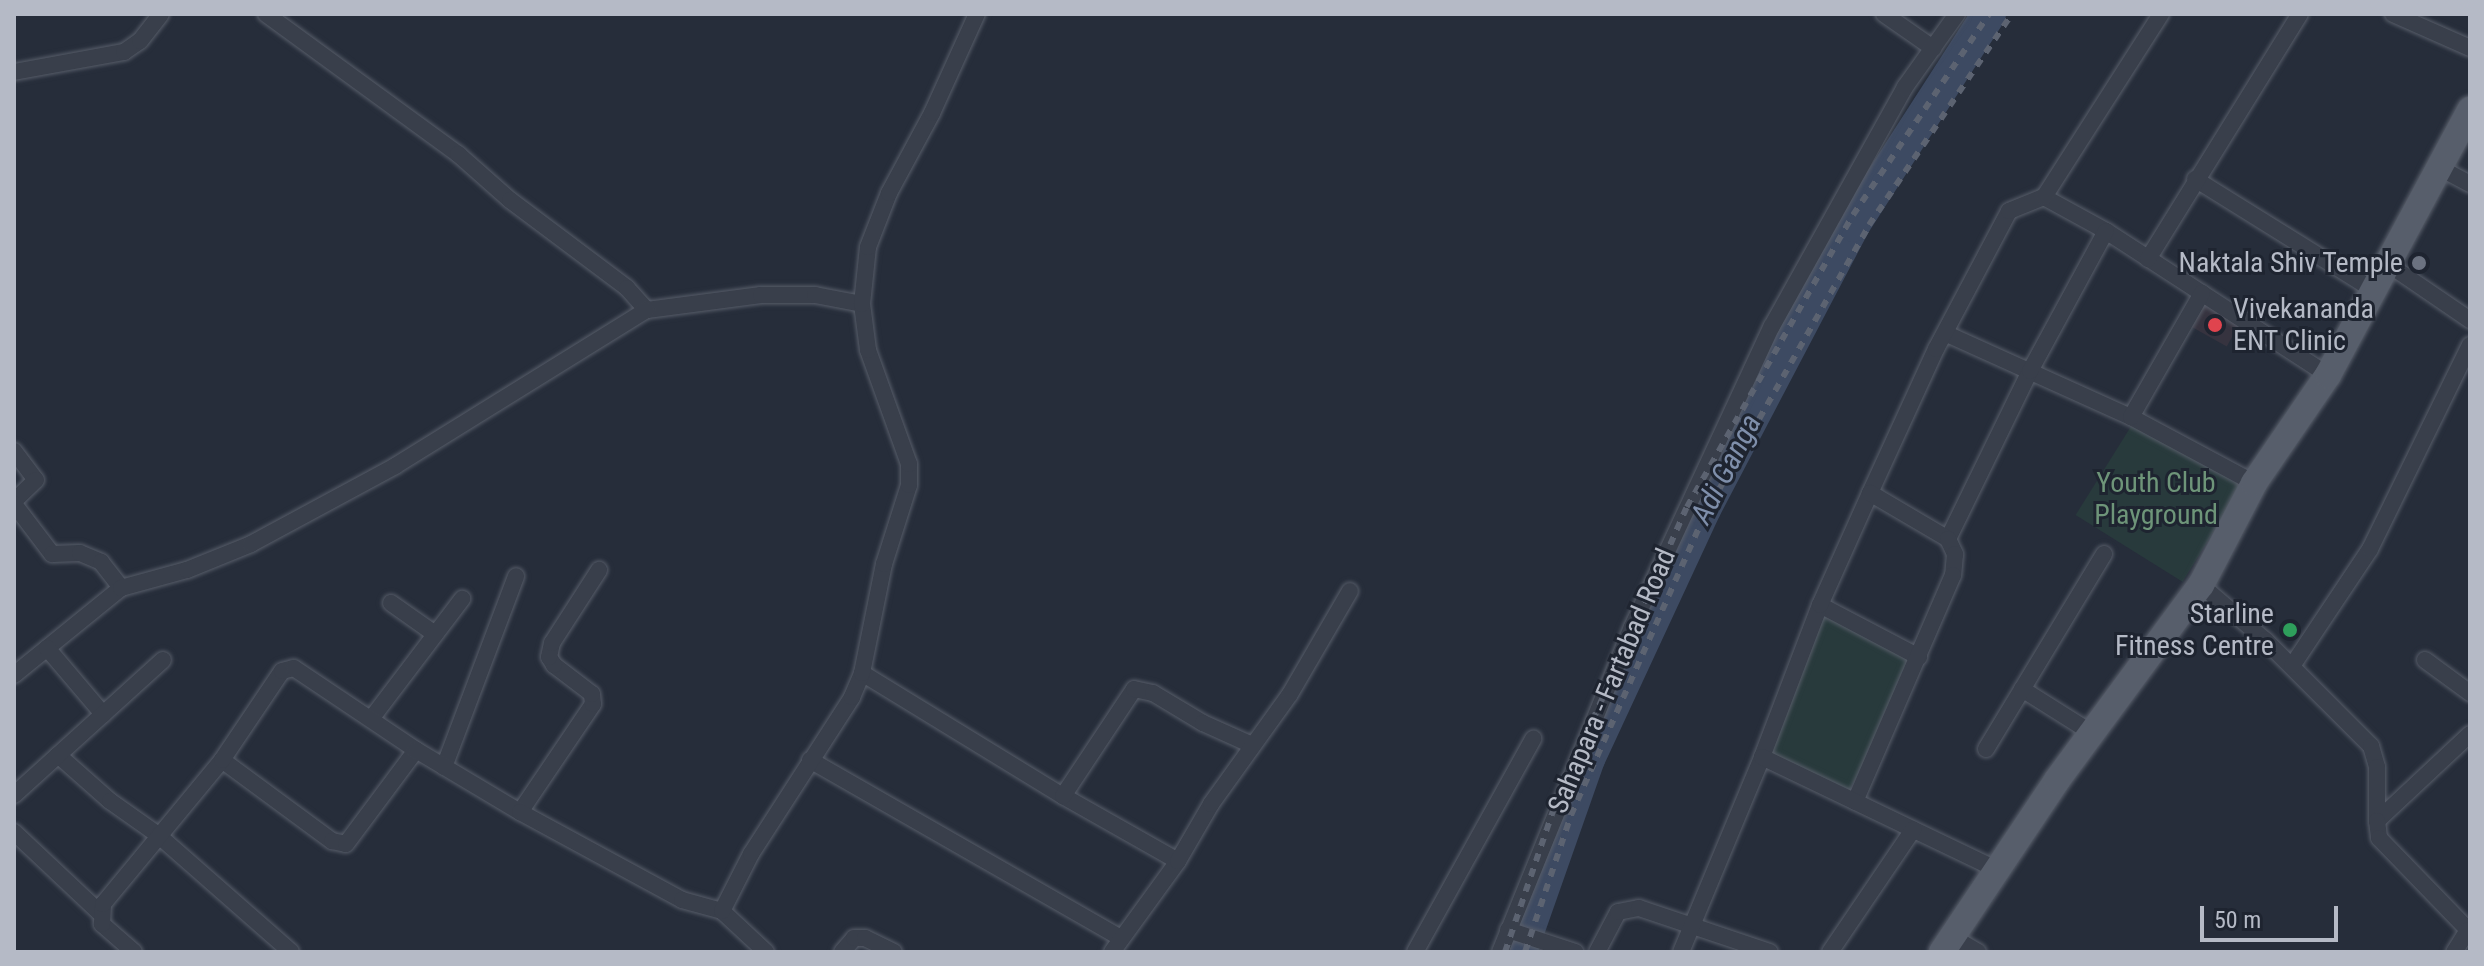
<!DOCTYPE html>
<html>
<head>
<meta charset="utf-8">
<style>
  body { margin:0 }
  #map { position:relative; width:2484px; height:966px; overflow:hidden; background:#262d3a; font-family:"Roboto Condensed",sans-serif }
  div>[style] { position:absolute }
  .medical>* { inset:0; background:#36333f; transform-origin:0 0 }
  .green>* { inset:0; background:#283a3c; transform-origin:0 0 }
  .river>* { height:34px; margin:-17px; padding:0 17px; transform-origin:17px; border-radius:17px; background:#3d4a62 }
  .roads { filter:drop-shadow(0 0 2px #575d69) drop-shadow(0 0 2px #575d69) }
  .minor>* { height:16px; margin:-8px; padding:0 8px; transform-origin:8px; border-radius:8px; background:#393f4b }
  .primary>* { height:26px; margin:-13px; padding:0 13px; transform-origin:13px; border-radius:13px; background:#575e6b }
  .rail>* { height:6px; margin-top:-3px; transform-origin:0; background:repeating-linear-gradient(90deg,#5c6371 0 8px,transparent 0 16px) }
  .dots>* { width:22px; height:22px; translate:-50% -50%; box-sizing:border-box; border:4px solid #1e2430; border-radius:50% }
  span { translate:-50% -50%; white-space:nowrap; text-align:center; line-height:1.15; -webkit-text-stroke:6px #1e2430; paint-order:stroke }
  .poi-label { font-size:28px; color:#b5bac6 }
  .right { translate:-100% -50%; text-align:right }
  .left { translate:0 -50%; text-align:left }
  .park-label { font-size:28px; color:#6e9579 }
  .street-label { font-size:28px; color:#b5bac6 }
  .water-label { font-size:30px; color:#7f8fab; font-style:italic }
  .frame { position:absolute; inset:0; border:16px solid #b5bac6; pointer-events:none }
  .scale { position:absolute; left:2200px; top:906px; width:138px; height:36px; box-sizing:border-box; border:4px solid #b5bac6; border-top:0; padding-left:10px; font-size:24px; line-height:28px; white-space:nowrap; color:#b5bac6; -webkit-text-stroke:6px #1e2430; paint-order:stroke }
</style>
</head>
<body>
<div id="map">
  <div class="medical">
    <i style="left:2204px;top:303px;width:41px;height:27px;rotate:29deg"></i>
  </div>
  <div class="green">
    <i style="left:2135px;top:420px;width:126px;height:112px;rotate:32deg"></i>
    <i style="left:1824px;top:616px;width:102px;height:152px;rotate:27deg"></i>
  </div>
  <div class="river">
    <i style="left:1520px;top:952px;width:205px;rotate:-70.6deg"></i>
    <i style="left:1588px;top:759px;width:276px;rotate:-65.1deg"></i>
    <i style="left:1704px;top:509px;width:321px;rotate:-62.3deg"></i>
    <i style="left:1853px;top:225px;width:251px;rotate:-57.2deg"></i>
  </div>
  <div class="roads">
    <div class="minor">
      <i style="left:266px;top:14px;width:238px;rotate:36.1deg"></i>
      <i style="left:458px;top:154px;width:69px;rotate:41.5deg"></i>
      <i style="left:510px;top:200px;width:146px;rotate:36.9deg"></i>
      <i style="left:627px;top:288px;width:30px;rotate:48deg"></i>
      <i style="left:647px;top:310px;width:115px;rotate:-7.5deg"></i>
      <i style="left:761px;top:295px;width:54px"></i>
      <i style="left:815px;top:295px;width:48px;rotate:10.8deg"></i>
      <i style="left:1884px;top:14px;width:60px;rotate:34.8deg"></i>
      <i style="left:2393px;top:14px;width:84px;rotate:23.8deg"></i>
      <i style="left:14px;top:72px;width:112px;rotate:-10.3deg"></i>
      <i style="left:124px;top:52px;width:19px;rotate:-35deg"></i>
      <i style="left:140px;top:41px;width:34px;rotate:-52deg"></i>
      <i style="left:2438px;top:167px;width:36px;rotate:28deg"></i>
      <i style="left:2195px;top:179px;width:208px;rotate:31.9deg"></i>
      <i style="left:2044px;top:197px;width:71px;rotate:28.7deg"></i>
      <i style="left:2106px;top:231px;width:265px;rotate:33deg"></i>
      <i style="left:2148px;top:259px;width:288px;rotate:-58.2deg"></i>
      <i style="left:2385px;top:262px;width:103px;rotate:34.3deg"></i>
      <i style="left:1947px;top:334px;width:202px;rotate:24.3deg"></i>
      <i style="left:2131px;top:417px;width:140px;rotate:28.2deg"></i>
      <i style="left:2131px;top:417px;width:143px;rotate:-60.2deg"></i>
      <i style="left:14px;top:451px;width:36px;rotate:53deg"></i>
      <i style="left:36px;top:480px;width:30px;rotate:136deg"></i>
      <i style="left:1870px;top:493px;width:158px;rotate:-65.4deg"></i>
      <i style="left:1936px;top:349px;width:156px;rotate:-62.1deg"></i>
      <i style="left:2009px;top:211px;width:38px;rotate:-22deg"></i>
      <i style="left:2044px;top:197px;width:217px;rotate:-57.4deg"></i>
      <i style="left:14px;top:504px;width:63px;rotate:52.8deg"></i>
      <i style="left:52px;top:554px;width:28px;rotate:-2deg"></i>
      <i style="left:80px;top:553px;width:23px;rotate:23deg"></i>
      <i style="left:101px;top:562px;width:33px;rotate:52deg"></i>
      <i style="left:121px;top:588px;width:138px;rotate:140.9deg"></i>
      <i style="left:1948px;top:539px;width:187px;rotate:-64deg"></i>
      <i style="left:2030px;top:371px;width:159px;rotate:-61.5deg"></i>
      <i style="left:2201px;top:585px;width:84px;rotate:40.7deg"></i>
      <i style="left:2265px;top:640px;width:150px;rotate:45deg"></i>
      <i style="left:2371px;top:746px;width:22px;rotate:74deg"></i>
      <i style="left:2377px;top:767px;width:54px;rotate:90deg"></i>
      <i style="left:2377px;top:821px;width:127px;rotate:-43.1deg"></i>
      <i style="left:121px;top:588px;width:68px;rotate:-15.3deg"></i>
      <i style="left:187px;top:570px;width:69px;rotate:-22.1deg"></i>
      <i style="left:251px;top:544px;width:164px;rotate:-28.4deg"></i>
      <i style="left:395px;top:466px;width:296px;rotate:-31.8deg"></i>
      <i style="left:391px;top:603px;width:54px;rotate:35.2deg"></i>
      <i style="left:1820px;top:605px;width:112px;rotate:27.7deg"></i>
      <i style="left:47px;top:648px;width:87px;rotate:49.7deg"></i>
      <i style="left:2425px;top:660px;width:56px;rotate:36.3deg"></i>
      <i style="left:2292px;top:666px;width:141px;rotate:-56.3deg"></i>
      <i style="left:2370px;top:549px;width:227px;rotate:-63.9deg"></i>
      <i style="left:862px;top:673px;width:236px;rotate:31.5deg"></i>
      <i style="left:1063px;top:796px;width:132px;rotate:29.5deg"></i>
      <i style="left:2022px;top:689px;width:83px;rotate:32.2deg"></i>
      <i style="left:371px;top:719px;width:151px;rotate:-52.8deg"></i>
      <i style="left:1986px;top:749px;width:228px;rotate:-58.8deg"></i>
      <i style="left:58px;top:755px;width:69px;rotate:41.5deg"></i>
      <i style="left:110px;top:801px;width:59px;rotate:35.3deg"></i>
      <i style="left:158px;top:835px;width:177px;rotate:41.3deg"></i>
      <i style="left:1762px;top:757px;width:163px;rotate:-69.1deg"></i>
      <i style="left:1820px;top:605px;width:123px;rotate:-65.9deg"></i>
      <i style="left:1870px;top:493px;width:91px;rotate:30.5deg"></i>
      <i style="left:1948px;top:539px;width:17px;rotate:65deg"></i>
      <i style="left:1955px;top:554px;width:21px;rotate:95deg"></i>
      <i style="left:1953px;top:575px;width:247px;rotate:113.4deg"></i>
      <i style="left:222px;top:760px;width:137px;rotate:36.4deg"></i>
      <i style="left:332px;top:841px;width:14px;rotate:12deg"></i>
      <i style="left:346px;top:844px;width:117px;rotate:-53.3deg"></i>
      <i style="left:810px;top:760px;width:358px;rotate:29.8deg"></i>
      <i style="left:444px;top:767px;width:204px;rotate:-69.3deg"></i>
      <i style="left:14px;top:795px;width:201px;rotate:-42.2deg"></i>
      <i style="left:1063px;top:796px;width:128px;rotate:-56.4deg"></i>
      <i style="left:1134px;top:689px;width:19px;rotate:12deg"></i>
      <i style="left:1153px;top:693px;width:58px;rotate:31deg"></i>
      <i style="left:1203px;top:723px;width:54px;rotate:24.2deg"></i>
      <i style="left:520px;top:812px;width:130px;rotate:-55.9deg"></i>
      <i style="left:593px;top:704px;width:10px;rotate:-96deg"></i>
      <i style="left:592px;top:694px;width:48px;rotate:-142.7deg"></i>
      <i style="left:554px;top:665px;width:9px;rotate:-122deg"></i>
      <i style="left:549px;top:657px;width:14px;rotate:-78deg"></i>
      <i style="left:552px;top:643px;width:87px;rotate:-57.2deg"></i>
      <i style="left:2377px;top:821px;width:17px;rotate:83deg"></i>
      <i style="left:2379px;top:838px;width:128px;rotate:45.9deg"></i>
      <i style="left:2468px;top:930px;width:26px;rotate:122deg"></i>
      <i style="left:14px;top:832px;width:118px;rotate:43.3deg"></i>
      <i style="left:1508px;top:930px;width:71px;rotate:18.2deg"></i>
      <i style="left:1952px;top:937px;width:30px;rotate:30deg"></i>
      <i style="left:134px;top:952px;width:43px;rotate:-138.8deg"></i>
      <i style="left:102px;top:924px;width:20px;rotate:-87deg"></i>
      <i style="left:103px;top:904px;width:187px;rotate:-50.4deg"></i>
      <i style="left:222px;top:760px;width:107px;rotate:-56deg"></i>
      <i style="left:282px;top:671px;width:12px;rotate:-14deg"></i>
      <i style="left:294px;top:668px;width:147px;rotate:33.9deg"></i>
      <i style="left:416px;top:750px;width:121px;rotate:30.8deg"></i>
      <i style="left:520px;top:812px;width:184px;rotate:28.5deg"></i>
      <i style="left:682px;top:900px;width:41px;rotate:15.4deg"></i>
      <i style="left:766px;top:952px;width:60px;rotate:-137deg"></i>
      <i style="left:722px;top:911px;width:64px;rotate:-63deg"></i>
      <i style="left:751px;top:854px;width:187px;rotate:-57.2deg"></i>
      <i style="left:852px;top:697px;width:26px;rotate:-67deg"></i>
      <i style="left:862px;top:673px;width:111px;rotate:-78.6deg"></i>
      <i style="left:884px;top:564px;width:83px;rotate:-72.4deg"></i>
      <i style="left:909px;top:485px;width:21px;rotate:-90deg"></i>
      <i style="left:909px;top:464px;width:121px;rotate:-109.8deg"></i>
      <i style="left:868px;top:350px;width:46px;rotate:-97.4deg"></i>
      <i style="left:862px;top:304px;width:57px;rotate:-84deg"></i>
      <i style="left:868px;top:247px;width:58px;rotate:-68.7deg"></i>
      <i style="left:889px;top:193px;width:91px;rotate:-61.7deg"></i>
      <i style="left:932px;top:113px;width:109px;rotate:-65.6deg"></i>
      <i style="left:842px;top:952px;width:18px;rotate:-49deg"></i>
      <i style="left:854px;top:938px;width:11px"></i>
      <i style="left:865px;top:938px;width:32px;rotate:26deg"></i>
      <i style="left:1112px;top:952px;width:112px;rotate:-54deg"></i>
      <i style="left:1178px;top:861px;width:66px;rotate:-59.9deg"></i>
      <i style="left:1211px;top:804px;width:135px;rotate:-54.3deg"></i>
      <i style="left:1290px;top:694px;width:119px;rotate:-59.8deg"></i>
      <i style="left:1415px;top:952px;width:244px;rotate:-61deg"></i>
      <i style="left:1500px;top:952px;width:351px;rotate:-67.9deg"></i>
      <i style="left:1632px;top:627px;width:332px;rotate:-65.1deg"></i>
      <i style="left:1772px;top:326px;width:274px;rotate:-60.9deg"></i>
      <i style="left:1905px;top:87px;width:90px;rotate:-54.5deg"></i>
      <i style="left:1597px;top:952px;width:45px;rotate:-62.3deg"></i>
      <i style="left:1618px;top:912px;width:21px;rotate:-11deg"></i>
      <i style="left:1639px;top:908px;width:138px;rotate:18.6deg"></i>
      <i style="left:1681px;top:952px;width:211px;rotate:-67.4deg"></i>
      <i style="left:1762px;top:757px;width:262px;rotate:25.6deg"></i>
      <i style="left:1830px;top:952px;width:148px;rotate:-55.8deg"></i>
    </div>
    <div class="primary">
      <i style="left:1942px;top:952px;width:207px;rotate:-56.2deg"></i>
      <i style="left:2057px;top:780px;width:242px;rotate:-53.6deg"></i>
      <i style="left:2201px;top:585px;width:115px;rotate:-62.5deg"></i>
      <i style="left:2254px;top:483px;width:131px;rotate:-55.6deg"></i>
      <i style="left:2328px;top:375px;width:301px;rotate:-61.8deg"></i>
    </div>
  </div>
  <div class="rail">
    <i style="left:1505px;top:952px;width:152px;rotate:-71.2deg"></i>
    <i style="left:1554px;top:808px;width:329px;rotate:-66.2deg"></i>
    <i style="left:1687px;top:507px;width:336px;rotate:-60.4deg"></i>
    <i style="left:1853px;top:215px;width:243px;rotate:-55.9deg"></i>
    <i style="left:1525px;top:952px;width:145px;rotate:-71.4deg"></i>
    <i style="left:1571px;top:815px;width:327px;rotate:-66deg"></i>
    <i style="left:1704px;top:516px;width:335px;rotate:-60.4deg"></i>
    <i style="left:1869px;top:225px;width:255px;rotate:-55.9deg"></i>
  </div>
  <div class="dots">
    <i style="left:2419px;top:263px;background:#6b7280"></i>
    <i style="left:2215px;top:325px;background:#e0444e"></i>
    <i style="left:2290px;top:630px;background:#2e9e5b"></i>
  </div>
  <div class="poi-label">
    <span class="right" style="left:2403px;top:263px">Naktala Shiv Temple</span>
    <span class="left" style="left:2233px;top:325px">Vivekananda<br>ENT Clinic</span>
    <span class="right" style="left:2274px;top:630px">Starline<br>Fitness Centre</span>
  </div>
  <div class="park-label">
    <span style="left:2156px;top:499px">Youth Club<br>Playground</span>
  </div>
  <div class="street-label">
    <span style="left:1612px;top:681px;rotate:-67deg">Sahapara - Fartabad Road</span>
  </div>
  <div class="water-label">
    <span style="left:1726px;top:469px;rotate:-63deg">Adi Ganga</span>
  </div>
  <div class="frame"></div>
  <div class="scale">50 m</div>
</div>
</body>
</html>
